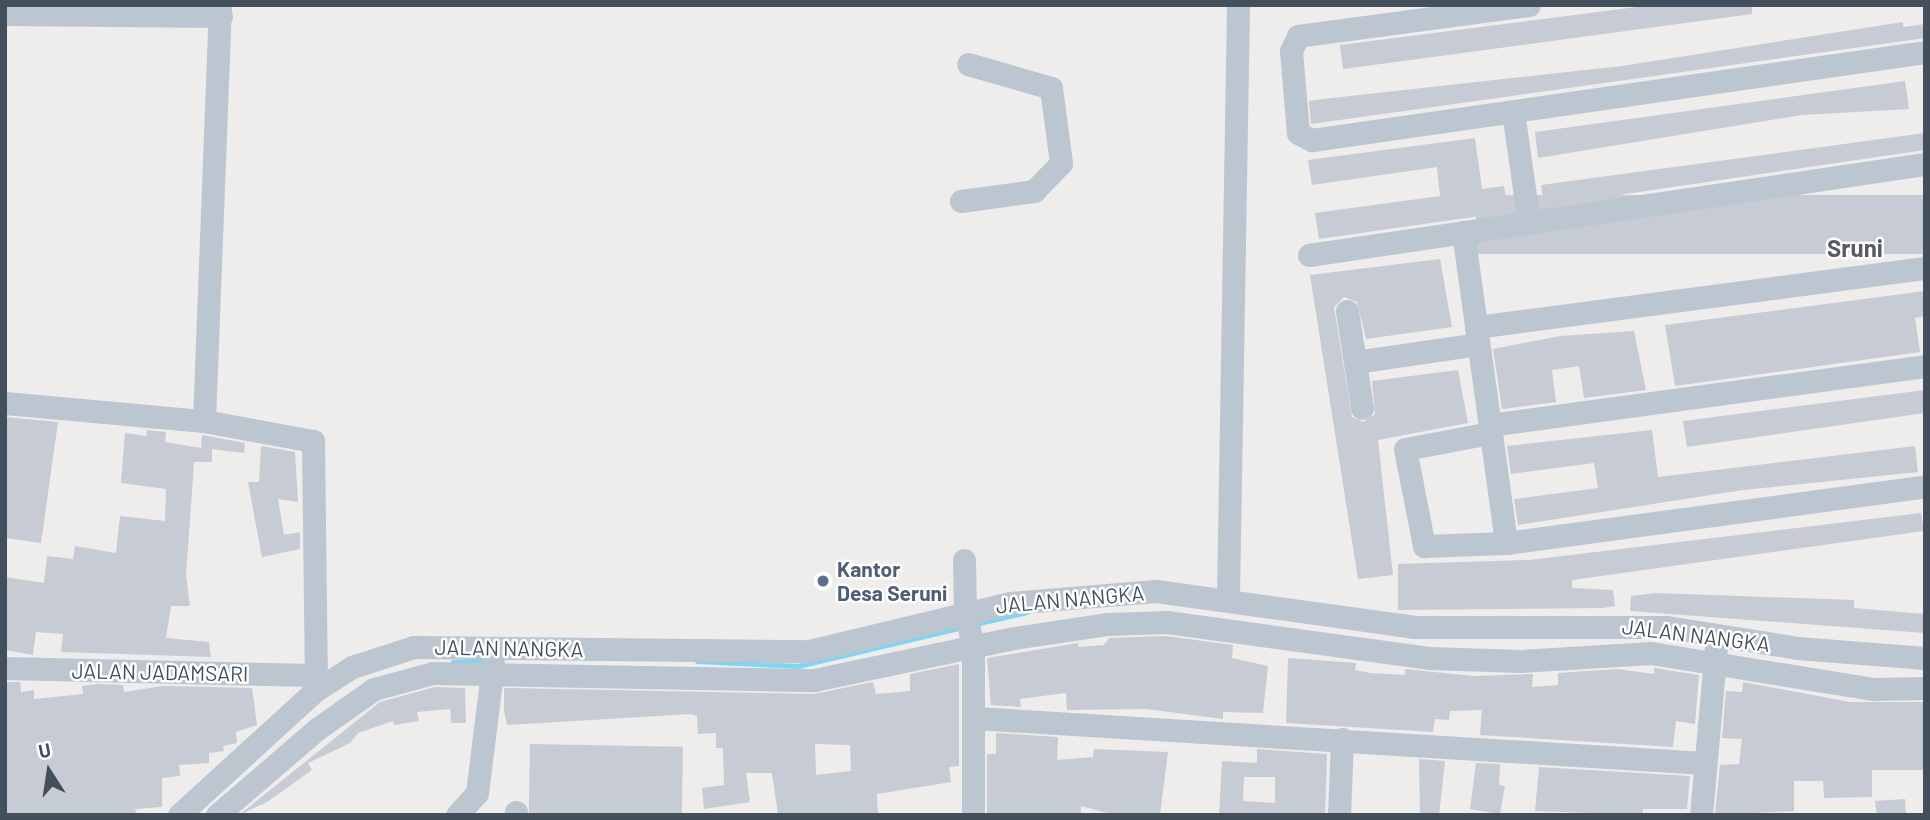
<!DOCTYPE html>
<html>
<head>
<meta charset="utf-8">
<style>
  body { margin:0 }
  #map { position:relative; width:1930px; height:820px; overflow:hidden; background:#efecec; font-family:Barlow,sans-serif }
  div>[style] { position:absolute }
  .stream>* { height:5px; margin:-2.5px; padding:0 2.5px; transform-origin:2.5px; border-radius:2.5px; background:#7fd6f2 }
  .building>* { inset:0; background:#c7cbd3; transform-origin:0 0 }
  .minor>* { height:23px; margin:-11.5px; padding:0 11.5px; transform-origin:11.5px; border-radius:11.5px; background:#bbc6d0 }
  .dots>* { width:19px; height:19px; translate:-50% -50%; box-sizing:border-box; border:4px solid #fff; border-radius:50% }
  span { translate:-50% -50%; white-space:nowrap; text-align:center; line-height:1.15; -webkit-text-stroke:5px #fff; paint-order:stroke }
  .service-label { font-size:21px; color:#4e5e75; font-weight:700 }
  .left { translate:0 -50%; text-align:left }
  .street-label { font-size:21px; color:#434f5b }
  .quarter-label { font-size:24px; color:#585c62; font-weight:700 }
  .frame { position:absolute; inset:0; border:7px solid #434f5b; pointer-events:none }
  .north { position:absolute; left:14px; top:736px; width:70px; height:70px; -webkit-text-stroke:5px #fff; paint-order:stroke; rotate:348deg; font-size:19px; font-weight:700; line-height:28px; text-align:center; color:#434f5b }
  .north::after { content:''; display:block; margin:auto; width:24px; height:32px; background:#434f5b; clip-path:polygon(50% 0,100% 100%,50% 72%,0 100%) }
</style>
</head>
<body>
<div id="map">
  <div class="stream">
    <i style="left:975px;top:624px;width:53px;rotate:-13deg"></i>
    <i style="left:697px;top:661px;width:101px;rotate:2.8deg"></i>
    <i style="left:798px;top:666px;width:170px;rotate:-13.3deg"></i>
    <i style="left:453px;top:662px;width:35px;rotate:-3deg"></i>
  </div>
  <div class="building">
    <i style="clip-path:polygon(1652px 5px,1752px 5px,1752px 14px,1343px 69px,1340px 45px)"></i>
    <i style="clip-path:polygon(1903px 22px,1903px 27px,1925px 24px,1925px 38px,1311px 124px,1309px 101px,1323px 99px,1622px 66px)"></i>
    <i style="clip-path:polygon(1905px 81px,1909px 109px,1802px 115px,1538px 158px,1535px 132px)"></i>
    <i style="clip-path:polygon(1925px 133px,1925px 150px,1544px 206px,1541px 185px)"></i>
    <i style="clip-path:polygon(1475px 138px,1482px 189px,1504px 186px,1508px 212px,1319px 239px,1315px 213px,1440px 196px,1437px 167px,1312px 185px,1308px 160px)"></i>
    <i style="left:1925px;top:195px;width:59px;height:449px;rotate:90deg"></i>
    <i style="clip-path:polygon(1440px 259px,1452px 327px,1366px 339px,1357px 302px,1344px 297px,1334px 307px,1352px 417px,1363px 422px,1375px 414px,1372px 381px,1458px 370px,1468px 423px,1378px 440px,1393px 575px,1358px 579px,1310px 275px)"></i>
    <i style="clip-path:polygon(1925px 291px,1925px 316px,1915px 318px,1920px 352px,1675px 386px,1665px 325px)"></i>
    <i style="clip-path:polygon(1634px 331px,1646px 390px,1584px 398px,1579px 366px,1552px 370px,1556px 402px,1502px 409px,1493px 349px,1560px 336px)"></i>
    <i style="clip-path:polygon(1925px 390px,1925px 413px,1687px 447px,1683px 421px)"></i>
    <i style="clip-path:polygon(5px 417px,58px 422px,41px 543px,5px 538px)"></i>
    <i style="clip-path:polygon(147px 430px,166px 432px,165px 442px,201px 448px,202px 435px,245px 443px,244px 453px,203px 448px,212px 449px,212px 462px,194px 462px,186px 576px,190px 606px,171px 606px,166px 638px,209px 642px,211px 657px,61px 652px,63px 634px,36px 632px,33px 655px,5px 650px,5px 577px,44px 583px,47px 556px,73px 559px,75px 546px,116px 553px,120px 516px,165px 521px,166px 489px,121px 483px,125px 433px,146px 436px)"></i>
    <i style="clip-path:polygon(1652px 430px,1658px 477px,1915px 446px,1918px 472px,1743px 490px,1518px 525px,1514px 499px,1598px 488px,1594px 463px,1511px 474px,1507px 446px)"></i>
    <i style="clip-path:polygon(261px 446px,295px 452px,298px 502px,278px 499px,284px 535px,300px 532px,300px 549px,262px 557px,248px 482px,259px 482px)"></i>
    <i style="clip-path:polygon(1921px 513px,1924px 531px,1572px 580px,1572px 588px,1613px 590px,1615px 606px,1603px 608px,1398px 610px,1398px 564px,1529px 560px)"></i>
    <i style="clip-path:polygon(1656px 593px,1854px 600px,1854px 608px,1925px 614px,1925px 633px,1630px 611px,1631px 596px)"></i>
    <i style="clip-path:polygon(1166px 636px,1233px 645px,1232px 658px,1268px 666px,1263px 713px,1223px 712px,1223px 719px,1146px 709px,1067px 710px,1066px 693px,1020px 699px,1021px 707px,991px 705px,987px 658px,1078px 643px,1079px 647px,1104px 645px,1109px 638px)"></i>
    <i style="clip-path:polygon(1288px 658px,1356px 663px,1355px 670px,1370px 673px,1405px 675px,1405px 669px,1474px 676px,1533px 674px,1532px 687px,1558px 685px,1558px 673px,1617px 669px,1654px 674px,1654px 668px,1699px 675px,1695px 724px,1676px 721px,1673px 747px,1480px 735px,1482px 710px,1450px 711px,1449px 720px,1435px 719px,1433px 732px,1286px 723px)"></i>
    <i style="clip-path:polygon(evenodd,959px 664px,959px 766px,949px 767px,951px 782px,877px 794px,878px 815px,778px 815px,772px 773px,746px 773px,750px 802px,704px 809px,702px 788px,724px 785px,723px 748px,716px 748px,716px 733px,698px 734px,697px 716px,691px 714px,507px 725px,504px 711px,504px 688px,814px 694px,873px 682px,876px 694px,910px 691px,910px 674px,959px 664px,815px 744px,850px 745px,851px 771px,816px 775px,815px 744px)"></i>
    <i style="clip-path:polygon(5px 682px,20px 682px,21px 692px,34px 690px,34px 699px,83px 694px,82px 686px,98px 684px,123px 685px,124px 692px,163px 686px,252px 688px,257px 725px,236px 732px,237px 743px,223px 746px,224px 751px,209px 753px,209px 763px,179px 765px,180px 776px,162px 778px,162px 807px,135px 809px,137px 815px,5px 815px)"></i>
    <i style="clip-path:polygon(1743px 682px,1850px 702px,1925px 702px,1925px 770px,1872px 770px,1872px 797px,1824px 798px,1823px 781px,1794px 781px,1794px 811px,1715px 815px,1720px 765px,1739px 764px,1742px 739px,1722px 738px,1726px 691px,1742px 692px)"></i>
    <i style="clip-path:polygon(435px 687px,465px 688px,466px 723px,451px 723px,450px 709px,417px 712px,419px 721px,394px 725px,393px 721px,358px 733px,350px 743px,308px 763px,312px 770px,267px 802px,239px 815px,380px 702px)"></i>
    <i style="clip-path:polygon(996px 733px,1058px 737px,1057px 760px,1093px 757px,1094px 749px,1168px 752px,1160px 815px,1115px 815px,1081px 806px,1081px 815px,987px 815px,987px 754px,996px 754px)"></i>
    <i style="left:530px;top:744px;width:153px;height:71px;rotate:1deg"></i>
    <i style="clip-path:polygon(evenodd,1257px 749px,1327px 754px,1325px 815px,1219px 815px,1222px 761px,1257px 763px,1257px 749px,1244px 777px,1275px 777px,1275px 803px,1243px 801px,1244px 777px)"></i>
    <i style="clip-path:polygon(1419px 759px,1445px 761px,1439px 815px,1420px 815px)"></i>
    <i style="clip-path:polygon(1476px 763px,1500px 764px,1499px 785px,1505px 786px,1500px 814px,1470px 809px)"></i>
    <i style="clip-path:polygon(1539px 767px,1690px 776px,1687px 809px,1643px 809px,1643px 815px,1535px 811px)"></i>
    <i style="clip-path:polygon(1905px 799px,1906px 815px,1877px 815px,1875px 801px)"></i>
  </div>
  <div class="minor">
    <i style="left:1529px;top:5px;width:233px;rotate:172.4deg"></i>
    <i style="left:1298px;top:36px;width:17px;rotate:115deg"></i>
    <i style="left:1291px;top:51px;width:82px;rotate:85.1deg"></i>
    <i style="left:1298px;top:133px;width:16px;rotate:27deg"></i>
    <i style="left:1312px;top:140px;width:619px;rotate:-8.17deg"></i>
    <i style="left:5px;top:14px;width:216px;rotate:0.5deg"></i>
    <i style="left:1513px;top:112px;width:112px;rotate:81.8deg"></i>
    <i style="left:961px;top:201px;width:74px;rotate:-7.8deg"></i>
    <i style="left:1034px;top:191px;width:39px;rotate:-46deg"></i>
    <i style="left:1061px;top:163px;width:76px;rotate:-97.6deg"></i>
    <i style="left:1051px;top:88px;width:86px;rotate:-163.9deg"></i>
    <i style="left:1463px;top:232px;width:314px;rotate:82.1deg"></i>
    <i style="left:1309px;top:255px;width:623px;rotate:-8.4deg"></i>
    <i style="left:1347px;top:311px;width:98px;rotate:81.2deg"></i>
    <i style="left:1476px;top:327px;width:453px;rotate:-7.5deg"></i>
    <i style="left:1355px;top:362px;width:124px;rotate:-8.3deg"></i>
    <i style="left:5px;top:403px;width:200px;rotate:5.2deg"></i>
    <i style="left:204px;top:421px;width:111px;rotate:10.4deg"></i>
    <i style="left:313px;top:441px;width:249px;rotate:89.3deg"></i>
    <i style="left:204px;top:421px;width:416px;rotate:-87.8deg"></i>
    <i style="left:1489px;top:425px;width:440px;rotate:-7.7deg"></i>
    <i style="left:1490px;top:433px;width:86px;rotate:169.3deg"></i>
    <i style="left:1405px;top:449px;width:99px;rotate:78.9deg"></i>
    <i style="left:1424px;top:546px;width:82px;rotate:-2.1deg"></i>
    <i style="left:1506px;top:543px;width:423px;rotate:-7.7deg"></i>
    <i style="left:964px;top:560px;width:51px;rotate:88.9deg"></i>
    <i style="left:965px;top:611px;width:37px;rotate:77deg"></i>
    <i style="left:973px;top:647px;width:168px;rotate:90deg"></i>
    <i style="left:1228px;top:597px;width:592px;rotate:-89.03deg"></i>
    <i style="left:5px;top:668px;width:310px;rotate:1.3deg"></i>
    <i style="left:975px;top:718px;width:730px;rotate:3.53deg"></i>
    <i style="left:179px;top:815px;width:185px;rotate:-42.4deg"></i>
    <i style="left:316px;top:690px;width:43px;rotate:-32.6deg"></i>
    <i style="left:352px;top:667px;width:65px;rotate:-17.9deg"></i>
    <i style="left:414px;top:647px;width:395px;rotate:0.6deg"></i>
    <i style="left:809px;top:651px;width:207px;rotate:-13.4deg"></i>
    <i style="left:1010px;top:603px;width:146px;rotate:-4.7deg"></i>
    <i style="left:1156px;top:591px;width:260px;rotate:7.9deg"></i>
    <i style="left:1414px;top:627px;width:253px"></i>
    <i style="left:1667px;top:627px;width:133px;rotate:9.1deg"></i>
    <i style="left:1798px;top:648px;width:127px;rotate:4.5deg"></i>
    <i style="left:217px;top:815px;width:132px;rotate:-40.7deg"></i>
    <i style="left:317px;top:729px;width:70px;rotate:-35.1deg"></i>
    <i style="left:374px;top:689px;width:61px;rotate:-15.2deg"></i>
    <i style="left:433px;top:673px;width:381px;rotate:1.1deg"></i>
    <i style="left:814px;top:680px;width:204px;rotate:-11.9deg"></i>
    <i style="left:1014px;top:638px;width:95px;rotate:-8.5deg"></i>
    <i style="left:1108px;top:624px;width:59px;rotate:-1.9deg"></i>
    <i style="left:1167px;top:622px;width:264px;rotate:7.8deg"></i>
    <i style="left:1429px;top:658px;width:92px;rotate:1.9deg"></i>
    <i style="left:1521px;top:661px;width:130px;rotate:-3.5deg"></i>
    <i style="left:1651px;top:653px;width:226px;rotate:9.2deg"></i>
    <i style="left:1874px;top:689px;width:51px;rotate:-1.1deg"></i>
    <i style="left:457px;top:815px;width:30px;rotate:-48deg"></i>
    <i style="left:477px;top:793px;width:130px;rotate:-82.9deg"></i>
    <i style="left:516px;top:815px;width:3px;rotate:-90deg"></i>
    <i style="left:1339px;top:815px;width:76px;rotate:-87.7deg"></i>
    <i style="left:1701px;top:815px;width:169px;rotate:-84.9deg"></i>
  </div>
  <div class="dots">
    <i style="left:823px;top:581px;background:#5c6f8a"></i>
  </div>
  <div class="service-label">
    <span class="left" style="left:837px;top:581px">Kantor<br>Desa Seruni</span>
  </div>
  <div class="street-label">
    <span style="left:1070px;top:599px;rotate:-5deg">JALAN NANGKA</span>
    <span style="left:1696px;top:635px;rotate:7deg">JALAN NANGKA</span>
    <span style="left:509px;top:648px;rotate:1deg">JALAN NANGKA</span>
    <span style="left:160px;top:672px;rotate:1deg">JALAN JADAMSARI</span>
  </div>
  <div class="quarter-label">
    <span style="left:1855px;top:248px">Sruni</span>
  </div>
  <div class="frame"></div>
  <div class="north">U</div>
</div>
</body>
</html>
